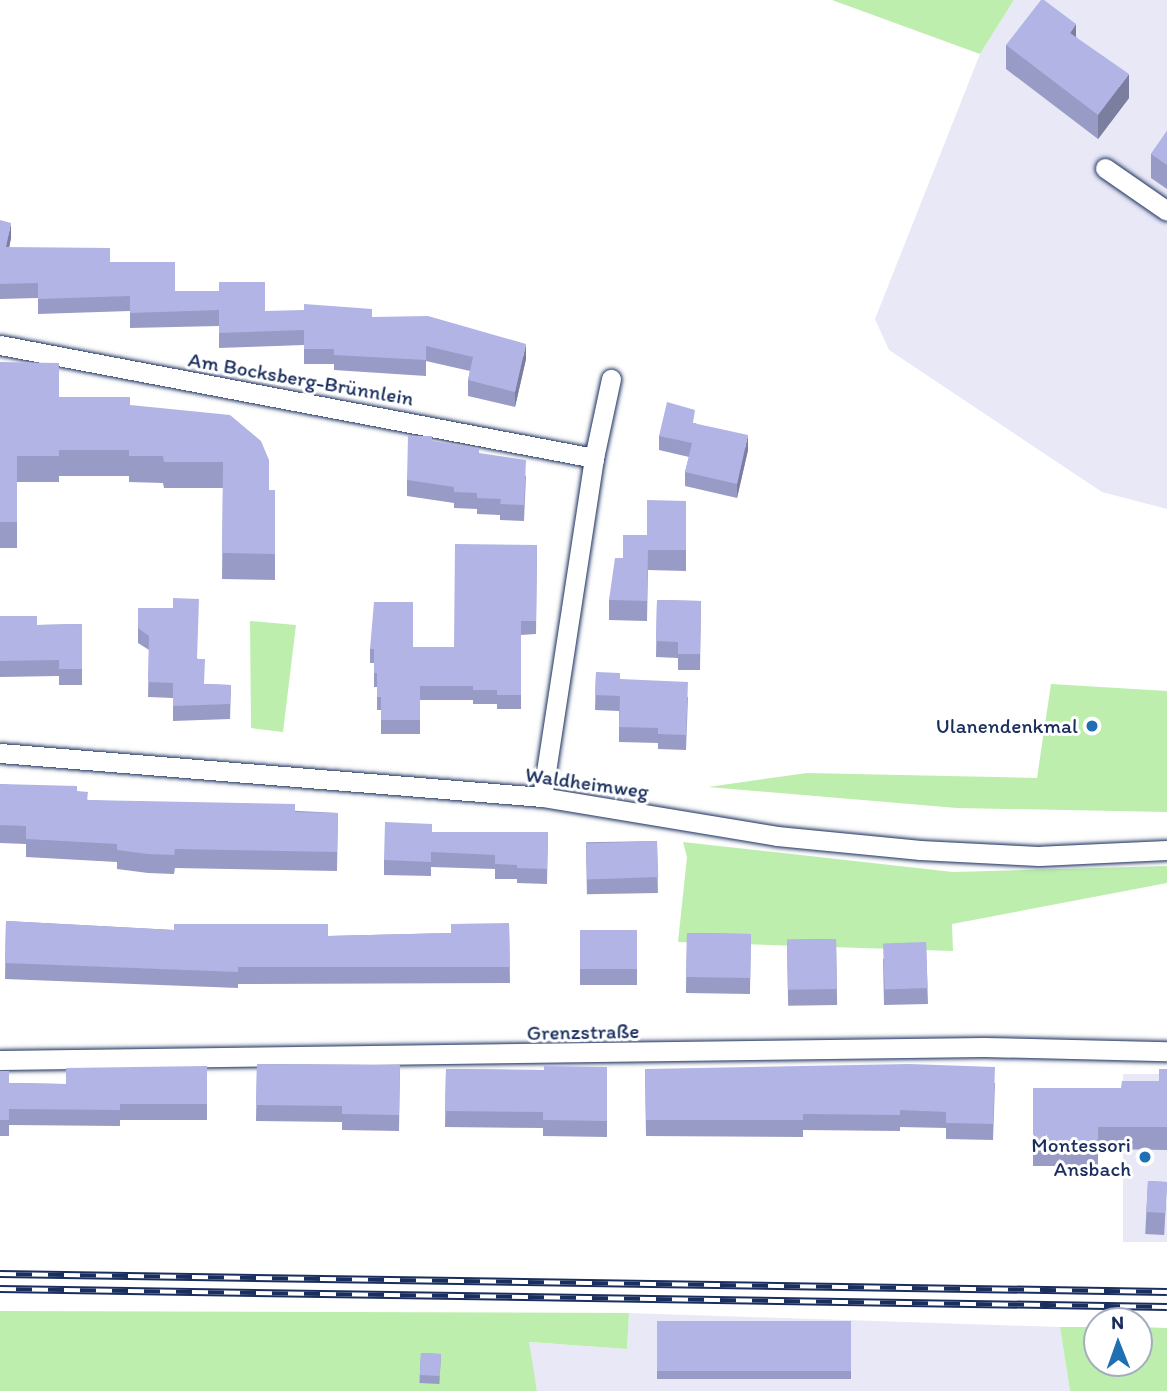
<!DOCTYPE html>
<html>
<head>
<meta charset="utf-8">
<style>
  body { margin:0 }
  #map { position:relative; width:1167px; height:1391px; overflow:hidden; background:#fff; font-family:Itim,sans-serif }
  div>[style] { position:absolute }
  .built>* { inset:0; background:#e8e8f7; transform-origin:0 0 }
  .green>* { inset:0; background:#bdeead }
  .roads { filter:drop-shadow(0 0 2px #1b2f5e) drop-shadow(0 0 2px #1b2f5e) }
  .minor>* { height:19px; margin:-9.5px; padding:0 9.5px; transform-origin:9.5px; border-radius:9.5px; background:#fff }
  .rail>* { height:8px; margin-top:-4px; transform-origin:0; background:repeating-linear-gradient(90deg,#fff 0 16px,#1b2f5e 0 32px); box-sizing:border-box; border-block:2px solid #1b2f5e }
  .wall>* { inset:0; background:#989bc5; transform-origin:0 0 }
  .shaded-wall>* { inset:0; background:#7c7ea0 }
  .building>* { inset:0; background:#b1b4e5; transform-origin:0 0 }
  .dots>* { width:19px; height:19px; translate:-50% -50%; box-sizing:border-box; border:4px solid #fff; border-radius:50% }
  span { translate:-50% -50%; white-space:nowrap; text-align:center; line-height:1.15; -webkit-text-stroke:6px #fff; paint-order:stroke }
  .street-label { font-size:21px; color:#1b2f5e }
  .poi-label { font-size:21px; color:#1b2f5e }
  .right { translate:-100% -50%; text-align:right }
  .north { position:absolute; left:1083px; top:1307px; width:70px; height:70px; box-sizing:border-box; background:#fff; border:2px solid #a4acbf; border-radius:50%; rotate:359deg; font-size:19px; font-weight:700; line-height:28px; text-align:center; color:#1b2f5e }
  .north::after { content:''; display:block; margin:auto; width:24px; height:32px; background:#1f6fb2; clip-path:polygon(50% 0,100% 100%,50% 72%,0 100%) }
</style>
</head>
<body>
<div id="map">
  <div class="built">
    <i style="clip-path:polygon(1014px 0,1167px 0,1167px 509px,1102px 492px,889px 350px,875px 319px,980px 54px)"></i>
    <i style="left:1167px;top:1074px;width:168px;height:44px;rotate:90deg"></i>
    <i style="clip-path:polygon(629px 1313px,1060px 1327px,1070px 1391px,537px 1391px,528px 1342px,627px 1349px)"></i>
  </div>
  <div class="green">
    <i style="clip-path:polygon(832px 0,1014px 0,980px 54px)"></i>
    <i style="clip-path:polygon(250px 621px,296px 625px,283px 732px,251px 728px)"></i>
    <i style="clip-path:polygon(1051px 684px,1167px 691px,1167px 812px,957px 808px,708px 787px,807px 773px,1037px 778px)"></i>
    <i style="clip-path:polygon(683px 842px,953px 872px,1167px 866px,1167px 883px,952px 924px,953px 951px,678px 942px,687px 857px)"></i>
    <i style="clip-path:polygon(0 1311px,629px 1313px,627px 1349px,529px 1342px,537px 1391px,0 1391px)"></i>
    <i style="clip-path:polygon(1060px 1327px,1097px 1327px,1097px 1363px,1139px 1363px,1139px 1327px,1167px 1328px,1167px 1391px,1070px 1391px)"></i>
  </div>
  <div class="roads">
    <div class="minor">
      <i style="left:1105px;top:168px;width:75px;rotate:34.7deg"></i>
      <i style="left:0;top:345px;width:605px;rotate:10.77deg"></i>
      <i style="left:594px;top:458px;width:343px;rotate:98.7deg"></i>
      <i style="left:594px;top:458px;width:81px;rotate:-77.9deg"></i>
      <i style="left:0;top:753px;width:544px;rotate:4.64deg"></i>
      <i style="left:542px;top:797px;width:238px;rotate:9.4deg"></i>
      <i style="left:777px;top:836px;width:144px;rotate:5.6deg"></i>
      <i style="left:920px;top:850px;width:118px;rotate:2.9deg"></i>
      <i style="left:1038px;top:856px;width:129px;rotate:-2.7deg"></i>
      <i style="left:0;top:1060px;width:984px;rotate:-0.76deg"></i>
      <i style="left:984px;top:1047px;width:183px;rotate:1.3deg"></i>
    </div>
  </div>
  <div class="rail">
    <i style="left:0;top:1274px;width:1167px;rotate:0.88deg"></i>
    <i style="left:0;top:1289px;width:1167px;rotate:0.88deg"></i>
  </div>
  <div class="wall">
    <i style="clip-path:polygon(1076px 37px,1129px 98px,1098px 139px,1006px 69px,1006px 45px)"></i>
    <i style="clip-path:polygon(1167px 131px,1167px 189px,1151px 178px,1151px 154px)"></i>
    <i style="clip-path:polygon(0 220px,11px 238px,9px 248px,110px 262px,175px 291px,265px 311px,372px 317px,526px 359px,515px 407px,468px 396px,468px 380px,470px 371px,426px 361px,426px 376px,334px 370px,334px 364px,304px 364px,304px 345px,219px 348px,219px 326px,130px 328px,130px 311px,38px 314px,38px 298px,0 299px)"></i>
    <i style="clip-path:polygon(0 362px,59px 397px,130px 405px,269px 490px,275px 490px,275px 580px,222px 579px,223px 488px,164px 488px,163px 483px,129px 482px,129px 476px,59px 476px,59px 482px,17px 482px,17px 548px,0 548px)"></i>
    <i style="clip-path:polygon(695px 423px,748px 450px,737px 498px,685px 486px,685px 472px,689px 457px,659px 450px,659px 436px)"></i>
    <i style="clip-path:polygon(432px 441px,479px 453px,526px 476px,524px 521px,500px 520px,500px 515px,477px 514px,477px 509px,454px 508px,454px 503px,407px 496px,407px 480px)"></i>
    <i style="clip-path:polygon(686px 501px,686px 571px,648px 570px,647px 621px,609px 620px,609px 600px,623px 558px)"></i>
    <i style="clip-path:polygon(537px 545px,536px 634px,521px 635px,521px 709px,497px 709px,497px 704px,473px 704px,473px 700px,420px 700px,420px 734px,381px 734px,381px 710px,377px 710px,377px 687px,374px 687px,374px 663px,370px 663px,370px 649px,413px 647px,454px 647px)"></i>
    <i style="clip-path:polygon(657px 600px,701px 601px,700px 670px,678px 670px,678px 658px,656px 657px)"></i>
    <i style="clip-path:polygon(138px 608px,198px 659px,204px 684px,231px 685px,230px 719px,173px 721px,173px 698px,148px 697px,149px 650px,138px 643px)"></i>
    <i style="clip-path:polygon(0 616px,37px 625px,82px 624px,82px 685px,59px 685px,59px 676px,0 677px)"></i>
    <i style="clip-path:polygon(596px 672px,620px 679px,688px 697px,686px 750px,658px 749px,658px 743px,619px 742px,619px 711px,595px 710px)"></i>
    <i style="clip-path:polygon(0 784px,77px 791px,88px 800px,338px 813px,337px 871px,175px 868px,174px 874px,148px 873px,117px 869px,117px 862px,26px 857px,26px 844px,0 843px)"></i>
    <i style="clip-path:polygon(432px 832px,548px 832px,547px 884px,517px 883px,517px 879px,495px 879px,495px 869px,431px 867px,431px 876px,384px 875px,384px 860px)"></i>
    <i style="left:657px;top:841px;width:52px;height:71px;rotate:89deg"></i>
    <i style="clip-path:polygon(6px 921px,174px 930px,328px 936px,451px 933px,509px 923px,510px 983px,238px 984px,238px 988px,5px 979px)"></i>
    <i style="left:580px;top:930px;width:57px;height:55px"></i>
    <i style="left:687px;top:933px;width:64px;height:60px;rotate:1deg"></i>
    <i style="left:836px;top:939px;width:66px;height:49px;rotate:89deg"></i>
    <i style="clip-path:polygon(926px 942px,928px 1004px,884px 1005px,883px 959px)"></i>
    <i style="clip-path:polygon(257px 1064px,400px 1065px,399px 1131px,342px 1130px,342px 1122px,256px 1121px)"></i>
    <i style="clip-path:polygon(207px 1066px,207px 1120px,120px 1120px,120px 1126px,9px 1125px,9px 1136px,0 1136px,0 1071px,9px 1083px,66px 1084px)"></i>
    <i style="clip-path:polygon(607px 1067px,607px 1137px,543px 1136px,543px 1128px,445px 1127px,446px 1069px,544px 1070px)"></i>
    <i style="clip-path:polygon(645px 1069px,995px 1083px,993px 1140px,946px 1139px,946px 1128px,900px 1127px,900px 1131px,803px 1130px,803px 1137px,646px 1136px)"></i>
    <i style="clip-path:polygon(1167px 1069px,1167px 1150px,1098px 1149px,1098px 1166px,1033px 1166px,1033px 1088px,1121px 1088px,1159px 1081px)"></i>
    <i style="left:1148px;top:1181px;width:19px;height:53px;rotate:3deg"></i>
    <i style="left:657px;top:1321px;width:194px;height:58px"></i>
    <i style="left:421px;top:1353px;width:20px;height:30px;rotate:3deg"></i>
  </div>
  <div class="shaded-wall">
    <i style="clip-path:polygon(1076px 24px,1076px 48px,1070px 33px)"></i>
    <i style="clip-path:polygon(1129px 74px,1129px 98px,1098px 139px,1098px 115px)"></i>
    <i style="clip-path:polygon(11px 223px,11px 238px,6px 263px,6px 247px)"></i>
    <i style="clip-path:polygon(526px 344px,526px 359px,515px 407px,515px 392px)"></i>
    <i style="clip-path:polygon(748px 435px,748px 450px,737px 498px,737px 484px)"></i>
  </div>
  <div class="building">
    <i style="clip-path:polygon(1041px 0,1044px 0,1076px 24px,1070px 33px,1129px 74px,1098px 115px,1006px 45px)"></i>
    <i style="clip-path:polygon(1167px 131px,1167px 165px,1151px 154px)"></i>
    <i style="clip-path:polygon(0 220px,11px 223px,6px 247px,110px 248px,110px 262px,175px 262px,175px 291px,219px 291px,219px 282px,265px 282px,265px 311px,304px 310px,304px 304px,372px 309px,372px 317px,428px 316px,526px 344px,515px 392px,468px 380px,473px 357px,426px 346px,426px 360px,334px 355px,334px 349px,304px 349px,304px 330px,219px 333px,219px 310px,130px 313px,130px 296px,38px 299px,38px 283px,0 284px)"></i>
    <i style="clip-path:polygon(0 362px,59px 363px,59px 397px,130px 397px,130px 405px,230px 415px,261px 441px,269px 460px,269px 490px,275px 490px,275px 554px,222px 553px,223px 462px,164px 462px,163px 456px,129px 456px,129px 450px,59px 450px,59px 456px,17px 456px,17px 522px,0 522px)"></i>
    <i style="clip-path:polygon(667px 402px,695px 410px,693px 423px,748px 435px,737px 484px,685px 472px,692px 443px,659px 436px)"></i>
    <i style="clip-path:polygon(408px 436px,432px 436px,432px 441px,479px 448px,479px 453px,526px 460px,524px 505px,500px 504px,501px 499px,477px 498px,477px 493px,454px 492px,454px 487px,407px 480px)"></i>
    <i style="clip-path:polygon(647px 500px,686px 501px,686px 550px,648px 550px,647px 601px,609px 600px,615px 558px,623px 558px,623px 535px,647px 535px)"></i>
    <i style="clip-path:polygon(455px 544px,537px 545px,536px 621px,521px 621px,521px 695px,497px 695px,497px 690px,473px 690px,473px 686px,420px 686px,420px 720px,381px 720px,381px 697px,377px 697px,377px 673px,374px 673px,374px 649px,370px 649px,374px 602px,413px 602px,413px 647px,454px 647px)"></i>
    <i style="clip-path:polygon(173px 598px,199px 599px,197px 659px,205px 659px,204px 684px,231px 685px,230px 704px,173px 706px,173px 683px,148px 682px,149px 636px,138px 628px,138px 608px,173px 608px)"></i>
    <i style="clip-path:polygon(657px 600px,701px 601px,700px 654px,678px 654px,678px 642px,656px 641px)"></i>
    <i style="clip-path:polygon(0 616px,37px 616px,37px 625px,82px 624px,82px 669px,59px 669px,59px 660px,0 661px)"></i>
    <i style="clip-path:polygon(596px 672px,620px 673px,620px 679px,688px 682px,686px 735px,658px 734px,658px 728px,619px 727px,620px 696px,595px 695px)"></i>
    <i style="clip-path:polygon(0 784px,77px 786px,77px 791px,88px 792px,87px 800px,295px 804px,295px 812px,338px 813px,337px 852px,175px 849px,174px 855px,148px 854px,117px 850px,117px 844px,26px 839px,26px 826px,0 825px)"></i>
    <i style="clip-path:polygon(385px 822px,432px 824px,432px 832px,548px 832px,547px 869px,517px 868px,517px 865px,495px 864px,495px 855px,431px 852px,431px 862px,384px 860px)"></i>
    <i style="left:657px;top:841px;width:36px;height:71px;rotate:88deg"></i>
    <i style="clip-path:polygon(6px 921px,174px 930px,174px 924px,328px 924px,328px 936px,451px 933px,451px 924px,509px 923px,510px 967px,238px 967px,238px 972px,5px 963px)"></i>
    <i style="left:580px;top:930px;width:57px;height:39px"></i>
    <i style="left:687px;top:933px;width:64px;height:44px;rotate:1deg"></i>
    <i style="left:836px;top:939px;width:50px;height:49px;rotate:89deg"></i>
    <i style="left:926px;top:942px;width:46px;height:43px;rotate:88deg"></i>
    <i style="clip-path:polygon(257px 1064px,400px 1065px,399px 1115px,342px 1114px,342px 1106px,256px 1105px)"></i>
    <i style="clip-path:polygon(909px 1064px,995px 1067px,993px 1124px,946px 1123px,946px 1112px,900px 1110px,900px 1115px,803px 1114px,803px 1120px,646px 1120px,645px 1069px)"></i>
    <i style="clip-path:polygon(207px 1066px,207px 1104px,120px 1104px,120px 1110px,9px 1109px,9px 1120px,0 1120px,0 1071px,9px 1071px,9px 1083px,66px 1084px,66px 1068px)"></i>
    <i style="clip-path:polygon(544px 1066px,607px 1067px,607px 1121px,543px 1120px,543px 1112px,445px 1111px,446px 1069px,544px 1070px)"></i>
    <i style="clip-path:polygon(1159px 1069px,1167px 1069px,1167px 1127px,1098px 1127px,1098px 1144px,1033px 1143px,1033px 1088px,1121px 1088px,1122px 1081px,1159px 1081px)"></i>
    <i style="left:1148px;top:1181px;width:19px;height:31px;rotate:3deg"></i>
    <i style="left:657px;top:1321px;width:194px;height:50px"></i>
    <i style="left:421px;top:1353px;width:20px;height:22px;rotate:3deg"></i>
  </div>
  <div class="dots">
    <i style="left:1092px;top:726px;background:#1f6fb2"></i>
    <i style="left:1145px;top:1157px;background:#1f6fb2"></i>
  </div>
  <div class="street-label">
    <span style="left:301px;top:379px;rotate:10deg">Am Bocksberg-Brünnlein</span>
    <span style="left:587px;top:783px;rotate:8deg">Waldheimweg</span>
    <span style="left:583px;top:1032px;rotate:-1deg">Grenzstraße</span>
  </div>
  <div class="poi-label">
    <span class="right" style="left:1078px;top:726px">Ulanendenkmal</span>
    <span class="right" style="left:1131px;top:1157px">Montessori<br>Ansbach</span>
  </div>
  <div class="north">N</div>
</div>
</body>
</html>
